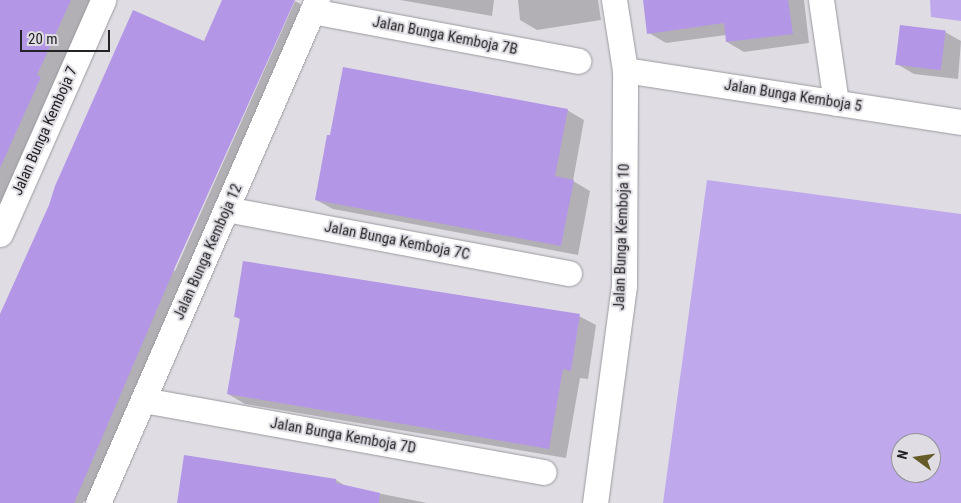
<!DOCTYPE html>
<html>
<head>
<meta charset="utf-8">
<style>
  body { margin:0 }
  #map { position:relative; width:961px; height:503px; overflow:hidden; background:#dfdde3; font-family:"Roboto Condensed",sans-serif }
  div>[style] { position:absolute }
  .green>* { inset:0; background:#c0a8ec }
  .shadow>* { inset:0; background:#0003 }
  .building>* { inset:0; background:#b496e7; transform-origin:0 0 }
  .roads { filter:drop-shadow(0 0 1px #9b999f) drop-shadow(0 0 1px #9b999f) }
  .street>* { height:25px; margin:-12.5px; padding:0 12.5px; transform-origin:12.5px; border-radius:12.5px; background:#fff }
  span { translate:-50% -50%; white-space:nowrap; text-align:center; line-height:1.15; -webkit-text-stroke:4px #dfdde3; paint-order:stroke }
  .street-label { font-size:15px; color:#232325 }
  .north { position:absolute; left:891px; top:433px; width:50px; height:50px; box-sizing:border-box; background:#dfdde3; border:1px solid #949397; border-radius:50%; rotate:284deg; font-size:14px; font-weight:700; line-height:20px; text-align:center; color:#232325 }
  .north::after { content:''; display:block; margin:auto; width:18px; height:22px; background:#655b28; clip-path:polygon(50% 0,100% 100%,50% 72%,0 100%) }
  .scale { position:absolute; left:20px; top:30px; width:90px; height:22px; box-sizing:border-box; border:2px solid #232325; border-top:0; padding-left:6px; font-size:15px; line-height:18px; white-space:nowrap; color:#232325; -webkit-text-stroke:4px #dfdde3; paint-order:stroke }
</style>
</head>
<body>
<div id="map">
  <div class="green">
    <i style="clip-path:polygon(930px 0,961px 0,961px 21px,931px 17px)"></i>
    <i style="clip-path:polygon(evenodd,707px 180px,961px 214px,961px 503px,663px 503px,707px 180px,901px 443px,931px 443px,931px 473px,901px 473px,901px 443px)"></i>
  </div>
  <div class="shadow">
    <i style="clip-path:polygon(0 0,92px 0,0 218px)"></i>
    <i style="clip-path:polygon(224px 0,293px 0,173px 270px,175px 271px,295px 1px,311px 10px,89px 503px,84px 501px,83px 503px,0 503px,0 318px,205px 43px)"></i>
    <i style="clip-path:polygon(400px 0,494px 0,492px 16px)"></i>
    <i style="clip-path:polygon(518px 0,598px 0,601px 20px,537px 30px,520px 20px)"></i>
    <i style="clip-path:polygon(644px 0,804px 0,809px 43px,744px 52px,727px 42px,726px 35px,666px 43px,649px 33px)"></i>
    <i style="clip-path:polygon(945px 32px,961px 41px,958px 79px,914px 74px,897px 64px)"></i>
    <i style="clip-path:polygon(567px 110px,584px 120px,573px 181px,590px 191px,578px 255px,333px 209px,316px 200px)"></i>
    <i style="clip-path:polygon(579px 316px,596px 325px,588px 379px,580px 378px,566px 458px,245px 404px,228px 394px,241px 320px,236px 317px)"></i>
    <i style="clip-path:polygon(336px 480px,347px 487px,427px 503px,178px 503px)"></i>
  </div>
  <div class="building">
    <i style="clip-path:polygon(0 0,71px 0,37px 75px,41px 77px,0 168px)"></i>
    <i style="clip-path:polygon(222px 0,295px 0,176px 265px,74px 503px,0 503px,0 314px,49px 205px,55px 186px,133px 10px,204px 41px)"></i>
    <i style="clip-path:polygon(643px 0,788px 0,793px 34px,726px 42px,724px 23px,647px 34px)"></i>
    <i style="left:900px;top:25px;width:46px;height:40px;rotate:7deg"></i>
    <i style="clip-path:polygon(343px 67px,568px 109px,555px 176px,574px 180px,561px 246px,315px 200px,327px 135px,330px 135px)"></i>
    <i style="clip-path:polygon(243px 261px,580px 314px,571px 371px,563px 369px,549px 449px,227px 394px,240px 318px,234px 317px)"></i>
    <i style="clip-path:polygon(184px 455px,336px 479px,336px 483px,380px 493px,379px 503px,177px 503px)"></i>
  </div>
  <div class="roads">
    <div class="street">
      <i style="left:821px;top:0;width:104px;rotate:81.7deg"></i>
      <i style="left:312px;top:11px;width:271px;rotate:10.6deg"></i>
      <i style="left:625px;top:70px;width:340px;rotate:8.8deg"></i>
      <i style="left:226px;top:209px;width:349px;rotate:10.6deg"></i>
      <i style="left:0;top:234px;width:256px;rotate:-66.2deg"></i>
      <i style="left:143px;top:400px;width:407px;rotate:10.2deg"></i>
      <i style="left:98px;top:503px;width:549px;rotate:-66.47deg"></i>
      <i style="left:595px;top:503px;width:219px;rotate:-82.4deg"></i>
      <i style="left:624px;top:286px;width:216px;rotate:-89.7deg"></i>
      <i style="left:625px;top:70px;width:71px;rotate:-98.9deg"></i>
    </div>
  </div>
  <div class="street-label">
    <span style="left:445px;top:36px;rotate:11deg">Jalan Bunga Kemboja 7B</span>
    <span style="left:793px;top:96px;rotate:9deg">Jalan Bunga Kemboja 5</span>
    <span style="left:45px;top:131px;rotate:-66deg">Jalan Bunga Kemboja 7</span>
    <span style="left:622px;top:237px;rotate:-88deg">Jalan Bunga Kemboja 10</span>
    <span style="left:397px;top:241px;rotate:11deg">Jalan Bunga Kemboja 7C</span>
    <span style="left:208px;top:252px;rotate:-66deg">Jalan Bunga Kemboja 12</span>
    <span style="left:343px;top:436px;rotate:10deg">Jalan Bunga Kemboja 7D</span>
  </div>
  <div class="north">N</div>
  <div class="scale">20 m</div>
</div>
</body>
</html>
